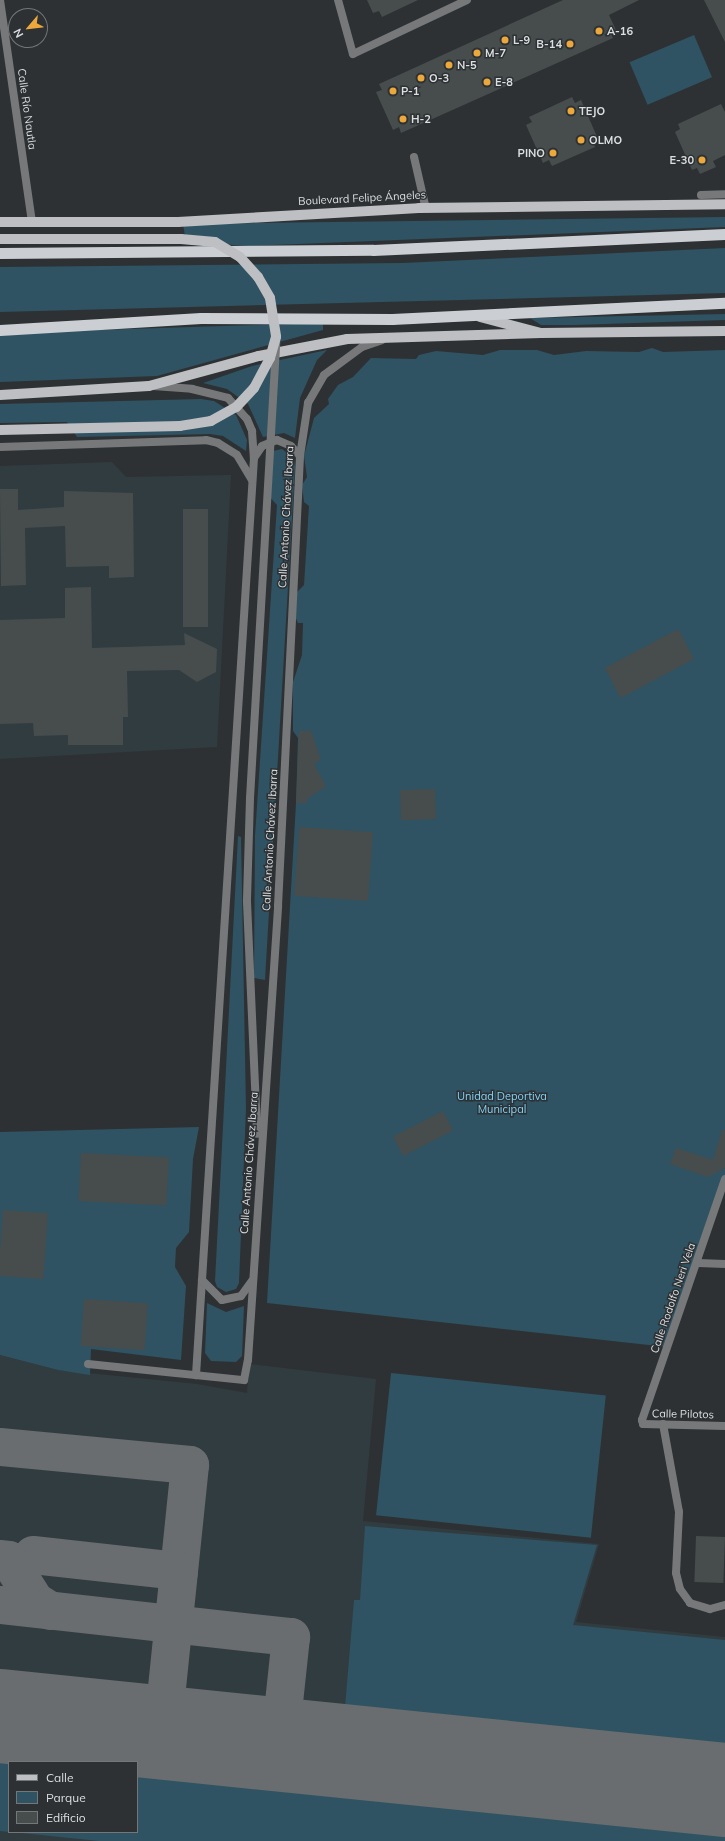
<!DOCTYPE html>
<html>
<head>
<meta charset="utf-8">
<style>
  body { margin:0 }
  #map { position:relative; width:725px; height:1841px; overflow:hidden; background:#2d3134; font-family:Mulish,sans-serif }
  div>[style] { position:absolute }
  .built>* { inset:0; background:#313c41 }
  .green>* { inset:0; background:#2f5362; transform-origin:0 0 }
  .taxiway>* { height:38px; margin:-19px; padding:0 19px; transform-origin:19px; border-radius:19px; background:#696d6f }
  .runway>* { height:94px; margin:-47px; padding:0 47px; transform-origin:47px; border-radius:47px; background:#696d6f }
  .building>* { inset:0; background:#474d4d; transform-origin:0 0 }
  .minor>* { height:8px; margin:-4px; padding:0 4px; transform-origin:4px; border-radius:4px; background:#77787a }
  .primary>* { height:10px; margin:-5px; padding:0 5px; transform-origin:5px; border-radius:5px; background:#bdbfc3 }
  .trunk>* { height:11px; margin:-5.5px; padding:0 5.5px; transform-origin:5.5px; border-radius:5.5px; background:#cbced2 }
  .minor-bridge>* { height:8px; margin:-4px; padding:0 4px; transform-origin:4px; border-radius:4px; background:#77787a }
  .primary-bridge>* { height:10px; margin:-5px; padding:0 5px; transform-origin:5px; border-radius:5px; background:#bdbfc3 }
  .dots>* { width:11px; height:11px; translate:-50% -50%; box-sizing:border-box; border:2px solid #2d3134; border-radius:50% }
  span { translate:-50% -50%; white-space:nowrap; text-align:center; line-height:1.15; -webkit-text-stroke:3px #2d3134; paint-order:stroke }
  .poi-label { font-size:11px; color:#dcdfe0; font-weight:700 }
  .left { translate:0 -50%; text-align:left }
  .right { translate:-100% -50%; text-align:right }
  .street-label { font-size:11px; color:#dcdfe0 }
  .park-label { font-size:11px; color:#81d4f9 }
  .legend { position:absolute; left:8px; top:1761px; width:130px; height:72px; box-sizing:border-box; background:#2d3134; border:1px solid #737779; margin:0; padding:5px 7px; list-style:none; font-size:12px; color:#dcdfe0 }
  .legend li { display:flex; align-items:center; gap:8px; height:20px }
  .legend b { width:20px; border:1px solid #737779 }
  .north { position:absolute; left:8px; top:8px; width:40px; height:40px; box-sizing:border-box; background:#2d3134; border:1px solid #737779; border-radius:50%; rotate:242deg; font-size:11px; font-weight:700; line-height:16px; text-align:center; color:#dcdfe0 }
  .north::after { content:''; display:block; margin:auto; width:14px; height:18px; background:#eda83c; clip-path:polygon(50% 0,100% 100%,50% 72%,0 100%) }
</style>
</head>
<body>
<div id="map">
  <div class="built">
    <i style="clip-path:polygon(112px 462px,126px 477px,231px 475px,217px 747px,0 759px,0 466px)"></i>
    <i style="clip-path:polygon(evenodd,0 1355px,58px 1370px,197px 1384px,247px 1393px,249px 1364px,376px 1379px,363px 1521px,599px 1544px,576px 1622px,725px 1637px,725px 1841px,0 1841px,0 1355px,9px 1762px,137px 1762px,137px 1832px,9px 1832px,9px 1762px)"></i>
  </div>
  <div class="green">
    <i style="left:694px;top:35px;width:46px;height:70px;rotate:67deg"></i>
    <i style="clip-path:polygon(725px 217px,725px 227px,249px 246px,186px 242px,183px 224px)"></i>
    <i style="clip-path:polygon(725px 248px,725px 293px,0 312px,0 267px,403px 263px)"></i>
    <i style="clip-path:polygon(725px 314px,725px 320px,575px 325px,541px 325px,530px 318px)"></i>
    <i style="clip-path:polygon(323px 323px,323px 330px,157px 376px,0 382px,0 333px)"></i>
    <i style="clip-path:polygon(652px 348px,663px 352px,725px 350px,725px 1176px,667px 1347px,267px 1303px,296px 803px,298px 738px,293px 731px,293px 682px,302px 655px,303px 623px,298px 623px,293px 612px,294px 595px,304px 585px,309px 506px,304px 502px,302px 485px,307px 477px,304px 456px,314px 418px,329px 404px,328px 399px,338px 385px,353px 377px,371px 358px,416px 359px,419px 355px,436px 351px,483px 355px,500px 350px,537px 350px,554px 355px,586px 351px,639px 352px)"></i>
    <i style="clip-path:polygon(327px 350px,317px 360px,300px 398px,295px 438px,284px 433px,263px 437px,248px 404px,227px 389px,203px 383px,252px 366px)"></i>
    <i style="clip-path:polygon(201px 399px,214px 401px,236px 415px,247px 440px,246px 451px,223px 436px,210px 434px,77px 437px,67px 422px,0 423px,0 404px)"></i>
    <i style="clip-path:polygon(282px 449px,294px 458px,295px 467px,265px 980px,254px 978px,255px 836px,277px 505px,266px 493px,273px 451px)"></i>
    <i style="clip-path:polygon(238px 836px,241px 837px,246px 1109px,239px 1283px,236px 1289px,226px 1292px,217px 1287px,215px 1281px)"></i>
    <i style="clip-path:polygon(199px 1127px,193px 1159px,189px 1232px,176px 1248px,175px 1267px,186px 1286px,181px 1360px,91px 1349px,90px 1375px,58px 1370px,0 1355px,0 1132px)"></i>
    <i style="clip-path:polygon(207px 1303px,226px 1312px,244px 1306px,242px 1356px,236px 1362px,211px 1361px,205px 1353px)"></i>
    <i style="left:391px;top:1373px;width:216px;height:143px;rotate:6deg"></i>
    <i style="clip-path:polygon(365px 1526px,597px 1545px,573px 1625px,725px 1640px,725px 1760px,344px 1719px,354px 1600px,360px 1600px)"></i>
    <i style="clip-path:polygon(0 1745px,725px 1820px,725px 1841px,99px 1841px,12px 1832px,137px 1832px,137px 1762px,9px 1762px,9px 1832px,0 1831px)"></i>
  </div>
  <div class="taxiway">
    <i style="left:0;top:1447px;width:191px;rotate:5.4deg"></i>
    <i style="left:190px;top:1465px;width:263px;rotate:95.9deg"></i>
    <i style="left:33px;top:1555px;width:147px;rotate:6.3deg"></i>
    <i style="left:0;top:1559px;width:9px;rotate:6deg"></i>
    <i style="left:9px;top:1560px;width:49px;rotate:57.6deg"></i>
    <i style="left:35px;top:1601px;width:19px;rotate:32deg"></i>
    <i style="left:0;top:1605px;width:293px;rotate:6.3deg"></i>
    <i style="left:291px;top:1637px;width:104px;rotate:96.1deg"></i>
  </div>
  <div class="runway">
    <i style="left:0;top:1716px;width:729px;rotate:5.83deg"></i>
  </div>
  <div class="building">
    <i style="clip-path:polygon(367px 0,418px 0,382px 17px,379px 11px,373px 13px)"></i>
    <i style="clip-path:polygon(563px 0,639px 0,609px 15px,616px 30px,610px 32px,613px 38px,401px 133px,399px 127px,393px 130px,376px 92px,382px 90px,379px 84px)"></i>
    <i style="clip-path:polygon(704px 0,725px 0,725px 42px)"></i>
    <i style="clip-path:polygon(572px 97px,575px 103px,581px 100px,598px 139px,593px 141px,595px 147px,552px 166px,549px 160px,543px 163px,526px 125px,532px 122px,529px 117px)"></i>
    <i style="clip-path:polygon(721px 104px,725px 112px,725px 155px,713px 161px,716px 167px,700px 174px,697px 168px,692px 170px,675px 132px,680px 129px,678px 124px)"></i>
    <i style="clip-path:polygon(0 489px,18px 489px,18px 510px,64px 507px,64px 491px,133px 493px,134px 577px,109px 578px,109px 566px,66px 567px,65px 526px,25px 528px,26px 585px,1px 586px)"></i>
    <i style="left:183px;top:509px;width:25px;height:118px"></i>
    <i style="clip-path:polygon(91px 587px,92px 648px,185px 645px,184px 633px,217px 649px,216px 672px,197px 682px,179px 670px,127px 671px,128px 717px,123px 717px,123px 745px,68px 745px,68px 735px,34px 736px,33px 723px,0 724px,0 620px,65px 618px,65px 588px)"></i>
    <i style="left:678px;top:629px;width:34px;height:83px;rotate:62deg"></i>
    <i style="clip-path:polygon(299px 731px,311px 731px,321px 760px,314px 764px,326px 786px,307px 799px,307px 803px,296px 803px)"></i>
    <i style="left:435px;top:789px;width:30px;height:35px;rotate:88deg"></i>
    <i style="left:299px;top:827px;width:74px;height:69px;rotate:4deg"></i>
    <i style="left:443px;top:1111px;width:22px;height:56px;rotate:63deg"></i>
    <i style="clip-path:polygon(722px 1130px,725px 1130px,725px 1168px,708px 1177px,670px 1164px,676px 1148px,713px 1160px)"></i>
    <i style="left:81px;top:1153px;width:88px;height:48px;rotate:3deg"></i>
    <i style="left:3px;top:1210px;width:45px;height:66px;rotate:4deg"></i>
    <i style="left:84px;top:1299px;width:64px;height:47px;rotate:4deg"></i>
    <i style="left:696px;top:1536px;width:29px;height:46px;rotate:2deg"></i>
  </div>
  <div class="minor">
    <i style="left:0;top:0;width:224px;rotate:81.8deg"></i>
    <i style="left:338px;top:0;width:56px;rotate:74.5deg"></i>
    <i style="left:353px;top:54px;width:126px;rotate:-25.3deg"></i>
    <i style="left:414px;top:157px;width:49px;rotate:77.1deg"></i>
    <i style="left:425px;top:205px;width:7px;rotate:153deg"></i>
    <i style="left:701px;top:195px;width:24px;rotate:-2deg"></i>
    <i style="left:153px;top:386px;width:39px;rotate:4deg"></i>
    <i style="left:192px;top:389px;width:37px;rotate:14deg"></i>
    <i style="left:228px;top:398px;width:28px;rotate:48deg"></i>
    <i style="left:247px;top:419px;width:13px;rotate:67deg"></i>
    <i style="left:252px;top:431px;width:27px;rotate:86deg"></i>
    <i style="left:254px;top:458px;width:919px;rotate:93.62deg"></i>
    <i style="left:0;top:447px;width:206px;rotate:-1.9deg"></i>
    <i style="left:206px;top:440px;width:12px;rotate:14deg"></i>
    <i style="left:218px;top:443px;width:22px;rotate:32deg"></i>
    <i style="left:237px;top:455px;width:29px;rotate:59deg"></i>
    <i style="left:254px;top:458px;width:14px;rotate:-56deg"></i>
    <i style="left:262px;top:446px;width:16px;rotate:-22deg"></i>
    <i style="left:277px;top:440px;width:15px;rotate:23deg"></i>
    <i style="left:291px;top:446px;width:13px;rotate:48deg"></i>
    <i style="left:250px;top:798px;width:104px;rotate:91.7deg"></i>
    <i style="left:247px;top:902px;width:232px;rotate:87.5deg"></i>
    <i style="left:725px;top:1179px;width:255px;rotate:109deg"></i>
    <i style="left:642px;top:1420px;width:4px;rotate:76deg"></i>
    <i style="left:643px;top:1424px;width:82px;rotate:1.4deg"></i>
    <i style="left:698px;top:1263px;width:27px;rotate:2deg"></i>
    <i style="left:202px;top:1280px;width:28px;rotate:45deg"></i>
    <i style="left:222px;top:1300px;width:19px;rotate:-12deg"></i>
    <i style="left:241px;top:1296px;width:19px;rotate:-54deg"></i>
    <i style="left:88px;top:1364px;width:157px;rotate:5.9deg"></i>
    <i style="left:244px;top:1380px;width:20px;rotate:-79deg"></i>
    <i style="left:248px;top:1360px;width:455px;rotate:-86.2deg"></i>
    <i style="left:278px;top:906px;width:451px;rotate:-87.2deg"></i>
    <i style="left:300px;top:456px;width:54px;rotate:-81.4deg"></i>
    <i style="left:308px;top:403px;width:32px;rotate:-60deg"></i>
    <i style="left:324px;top:375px;width:47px;rotate:-36.4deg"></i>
    <i style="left:362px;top:347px;width:21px;rotate:-19deg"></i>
    <i style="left:663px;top:1424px;width:89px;rotate:79.7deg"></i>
    <i style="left:679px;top:1512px;width:61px;rotate:92.8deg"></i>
    <i style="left:676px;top:1573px;width:16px;rotate:76deg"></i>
    <i style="left:680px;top:1589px;width:17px;rotate:54deg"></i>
    <i style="left:690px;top:1603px;width:21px;rotate:17deg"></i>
    <i style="left:710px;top:1609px;width:16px;rotate:-15deg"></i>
  </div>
  <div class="primary">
    <i style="left:0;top:222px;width:178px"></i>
    <i style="left:178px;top:222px;width:241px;rotate:-3.3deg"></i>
    <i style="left:419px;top:208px;width:306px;rotate:-0.7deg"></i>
    <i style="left:480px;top:317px;width:63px;rotate:14.7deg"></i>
    <i style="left:541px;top:333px;width:184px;rotate:-0.6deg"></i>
    <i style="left:0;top:395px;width:149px;rotate:-3.5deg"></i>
    <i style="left:149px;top:386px;width:114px;rotate:-15.3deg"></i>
    <i style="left:259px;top:356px;width:90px;rotate:-10.9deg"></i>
    <i style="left:347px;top:339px;width:194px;rotate:-1.8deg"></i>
  </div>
  <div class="trunk">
    <i style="left:0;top:253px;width:373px;rotate:-0.5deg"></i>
    <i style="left:373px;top:250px;width:352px;rotate:-2.6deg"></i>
    <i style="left:0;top:330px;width:201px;rotate:-3.4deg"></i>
    <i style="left:201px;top:318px;width:191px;rotate:0.3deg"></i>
    <i style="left:392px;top:319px;width:333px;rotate:-2.8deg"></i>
  </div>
  <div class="minor-bridge">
    <i style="left:250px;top:798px;width:456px;rotate:-86.7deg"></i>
  </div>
  <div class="primary-bridge">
    <i style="left:0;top:239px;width:181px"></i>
    <i style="left:181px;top:239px;width:34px;rotate:5deg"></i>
    <i style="left:215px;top:242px;width:29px;rotate:31deg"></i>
    <i style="left:240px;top:257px;width:27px;rotate:48deg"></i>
    <i style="left:258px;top:277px;width:24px;rotate:60deg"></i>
    <i style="left:270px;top:298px;width:39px;rotate:81deg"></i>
    <i style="left:276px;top:337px;width:22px;rotate:106deg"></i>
    <i style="left:270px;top:358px;width:34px;rotate:118deg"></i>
    <i style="left:254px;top:388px;width:26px;rotate:133deg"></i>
    <i style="left:236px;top:407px;width:29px;rotate:151deg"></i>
    <i style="left:211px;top:421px;width:31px;rotate:171deg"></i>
    <i style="left:180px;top:426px;width:180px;rotate:178.7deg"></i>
  </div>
  <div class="dots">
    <i style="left:599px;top:31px;background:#eda83c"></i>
    <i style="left:505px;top:40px;background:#eda83c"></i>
    <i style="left:570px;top:44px;background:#eda83c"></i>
    <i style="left:477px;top:53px;background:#eda83c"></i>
    <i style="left:449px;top:65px;background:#eda83c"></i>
    <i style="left:421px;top:78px;background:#eda83c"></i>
    <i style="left:487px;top:82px;background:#eda83c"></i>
    <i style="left:393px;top:91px;background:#eda83c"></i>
    <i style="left:571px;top:111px;background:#eda83c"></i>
    <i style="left:403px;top:119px;background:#eda83c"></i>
    <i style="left:581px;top:140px;background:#eda83c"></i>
    <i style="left:553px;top:153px;background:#eda83c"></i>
    <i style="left:702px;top:160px;background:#eda83c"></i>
  </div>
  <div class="poi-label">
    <span class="left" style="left:607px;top:31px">A-16</span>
    <span class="left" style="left:513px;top:40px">L-9</span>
    <span class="right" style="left:562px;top:44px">B-14</span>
    <span class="left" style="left:485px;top:53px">M-7</span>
    <span class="left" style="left:457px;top:65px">N-5</span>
    <span class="left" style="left:429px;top:78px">O-3</span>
    <span class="left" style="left:495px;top:82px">E-8</span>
    <span class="left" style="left:401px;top:91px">P-1</span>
    <span class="left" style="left:579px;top:111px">TEJO</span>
    <span class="left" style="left:411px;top:119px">H-2</span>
    <span class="left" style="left:589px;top:140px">OLMO</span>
    <span class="right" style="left:545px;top:153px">PINO</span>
    <span class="right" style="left:694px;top:160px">E-30</span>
  </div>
  <div class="street-label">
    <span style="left:27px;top:109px;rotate:82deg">Calle Río Nautla</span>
    <span style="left:362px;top:198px;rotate:-3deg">Boulevard Felipe Ángeles</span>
    <span style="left:286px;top:517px;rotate:-87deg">Calle Antonio Chávez Ibarra</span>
    <span style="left:270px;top:840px;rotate:-87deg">Calle Antonio Chávez Ibarra</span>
    <span style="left:249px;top:1163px;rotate:-86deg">Calle Antonio Chávez Ibarra</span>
    <span style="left:673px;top:1298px;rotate:-71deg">Calle Rodolfo Neri Vela</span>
    <span style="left:683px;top:1414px;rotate:1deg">Calle Pilotos</span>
  </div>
  <div class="park-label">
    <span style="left:502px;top:1103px">Unidad Deportiva<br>Municipal</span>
  </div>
  <ul class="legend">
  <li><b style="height:5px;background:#bdbfc3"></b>Calle</li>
  <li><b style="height:11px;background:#2f5362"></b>Parque</li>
  <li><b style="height:11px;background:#474d4d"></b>Edificio</li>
  </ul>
  <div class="north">N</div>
</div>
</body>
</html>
